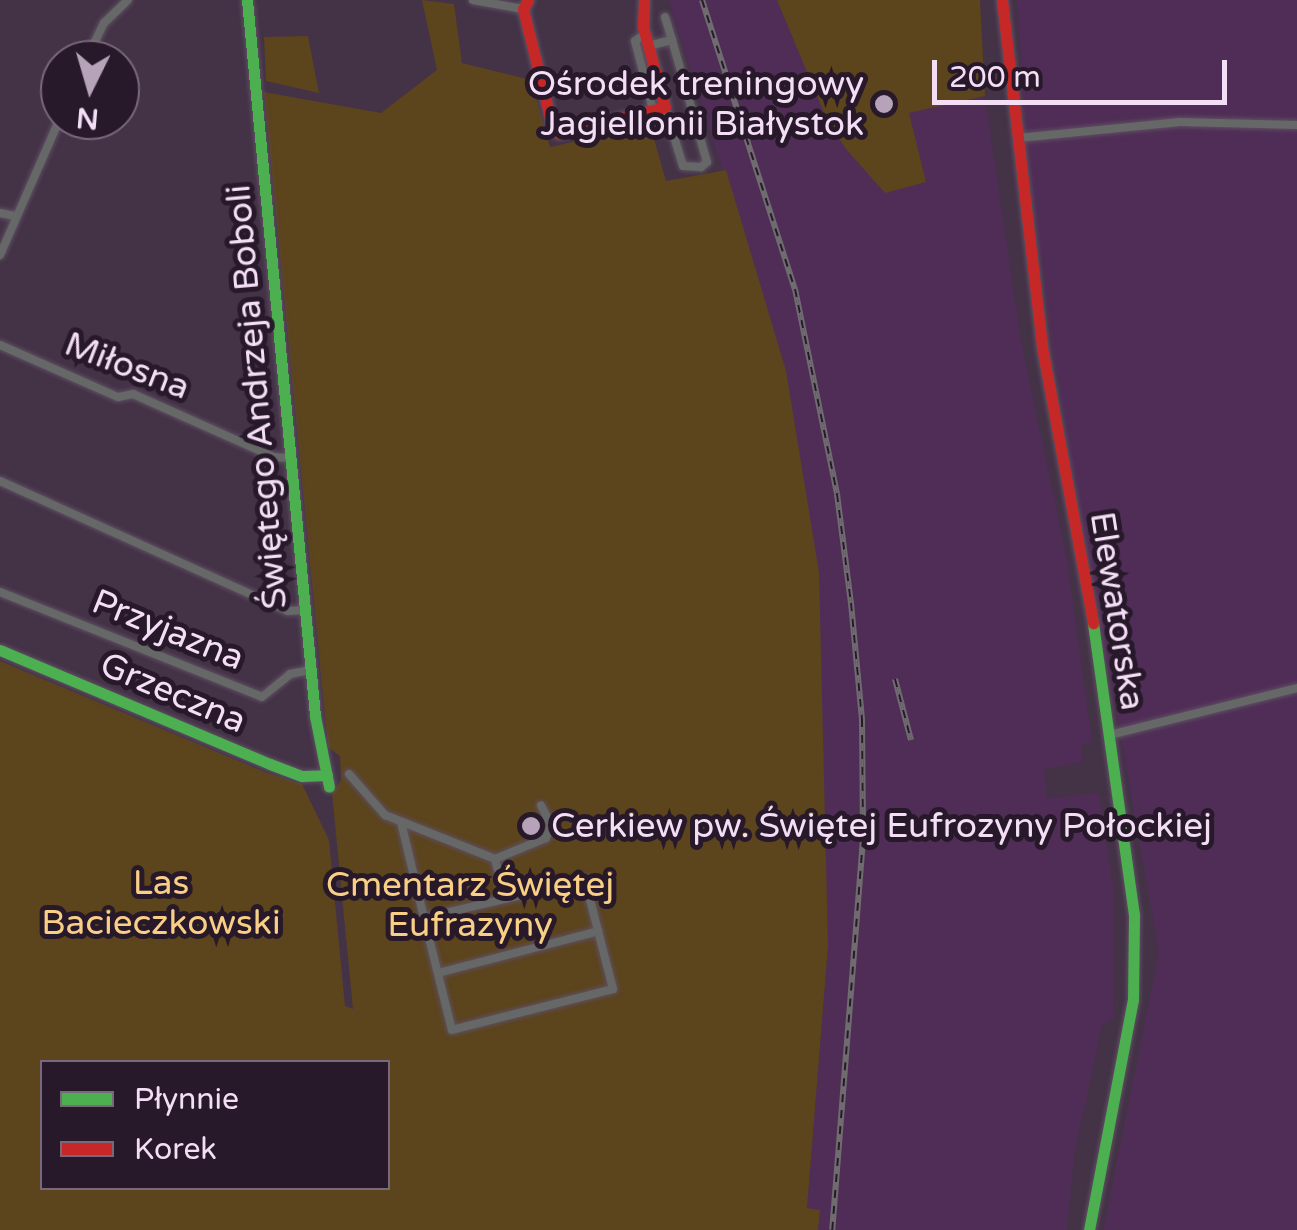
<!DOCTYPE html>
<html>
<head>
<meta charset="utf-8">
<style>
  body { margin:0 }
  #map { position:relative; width:1297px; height:1230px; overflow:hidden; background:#443247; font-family:"Varela Round",sans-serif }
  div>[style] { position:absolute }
  .built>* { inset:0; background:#502d57 }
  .green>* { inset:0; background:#5c441d }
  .roads { filter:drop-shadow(0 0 2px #5e4f61) drop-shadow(0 0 2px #5e4f61) }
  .street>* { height:8px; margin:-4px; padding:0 4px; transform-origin:4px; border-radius:4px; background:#666867 }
  .fast>* { height:11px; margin:-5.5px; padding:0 5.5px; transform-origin:5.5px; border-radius:5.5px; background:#4caf50 }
  .jam>* { height:11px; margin:-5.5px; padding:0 5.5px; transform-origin:5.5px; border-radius:5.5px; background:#c62828 }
  .rail>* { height:6px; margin-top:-3px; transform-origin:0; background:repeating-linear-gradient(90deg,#27192a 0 8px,#6f6c70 0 16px); box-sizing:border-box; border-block:2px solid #6f6c70 }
  .dots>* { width:28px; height:28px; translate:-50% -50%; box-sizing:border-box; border:5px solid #27192a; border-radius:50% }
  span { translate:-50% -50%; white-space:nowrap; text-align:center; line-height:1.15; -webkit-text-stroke:10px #27192a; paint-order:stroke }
  .poi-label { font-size:35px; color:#f3def6 }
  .right { translate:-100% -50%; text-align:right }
  .left { translate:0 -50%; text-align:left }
  .street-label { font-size:35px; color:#f3def6 }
  .park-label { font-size:35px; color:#f8cf85 }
  .legend { position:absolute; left:40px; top:1060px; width:350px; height:130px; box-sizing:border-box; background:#27192a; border:2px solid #79687c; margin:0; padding:12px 18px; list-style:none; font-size:30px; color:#f3def6 }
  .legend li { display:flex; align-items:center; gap:20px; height:50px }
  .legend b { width:50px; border:2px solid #79687c }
  .north { position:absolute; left:40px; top:40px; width:100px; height:100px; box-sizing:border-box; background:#27192a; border:2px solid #79687c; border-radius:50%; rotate:185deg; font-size:28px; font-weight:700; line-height:40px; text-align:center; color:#f3def6 }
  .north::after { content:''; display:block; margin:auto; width:35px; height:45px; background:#b6a2b9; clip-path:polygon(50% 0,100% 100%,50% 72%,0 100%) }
  .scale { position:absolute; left:932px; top:60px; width:295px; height:45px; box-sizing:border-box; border:5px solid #f3def6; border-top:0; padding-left:12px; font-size:30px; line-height:35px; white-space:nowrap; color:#f3def6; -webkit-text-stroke:8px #27192a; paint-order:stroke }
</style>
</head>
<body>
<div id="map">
  <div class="built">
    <i style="clip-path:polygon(669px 0,777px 0,827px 120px,885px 193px,909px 113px,985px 96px,1021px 341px,1067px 560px,1092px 742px,1081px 744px,1083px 762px,1044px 769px,1047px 798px,1099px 793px,1114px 894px,1113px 1019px,1102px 1025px,1074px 1157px,1067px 1230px,818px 1230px,820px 1211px,807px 1209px,828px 946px,823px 804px,783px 362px)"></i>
    <i style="clip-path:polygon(1017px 0,1297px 0,1297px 1230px,1103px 1230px,1159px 952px,1054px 362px,1026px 147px)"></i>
  </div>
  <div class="green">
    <i style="clip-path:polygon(evenodd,422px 0,454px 4px,462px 63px,531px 80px,550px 147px,650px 125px,666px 181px,726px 170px,786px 371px,819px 572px,828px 946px,807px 1208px,820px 1210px,818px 1230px,0 1230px,0 661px,267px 773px,302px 784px,329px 840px,345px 1006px,353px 1009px,332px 793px,341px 780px,340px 756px,328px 747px,264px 92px,381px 113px,437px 70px,422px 0,42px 1062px,388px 1062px,388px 1188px,42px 1188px,42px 1062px)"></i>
    <i style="clip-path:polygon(777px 0,980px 0,985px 96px,909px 113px,926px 182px,885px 193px,846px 149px,827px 120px)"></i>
    <i style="clip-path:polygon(308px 36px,319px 93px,266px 81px,264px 37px)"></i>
  </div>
  <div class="roads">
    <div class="street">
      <i style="left:473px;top:0;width:51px;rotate:10.2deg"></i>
      <i style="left:665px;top:17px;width:24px;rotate:73deg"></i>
      <i style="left:645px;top:34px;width:12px;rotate:145deg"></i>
      <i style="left:635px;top:41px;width:71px;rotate:75.4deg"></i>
      <i style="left:648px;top:46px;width:25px;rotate:-14deg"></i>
      <i style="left:672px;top:40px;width:127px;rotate:74deg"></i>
      <i style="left:707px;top:162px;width:8px;rotate:140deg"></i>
      <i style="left:701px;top:167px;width:18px;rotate:-177deg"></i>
      <i style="left:683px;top:166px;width:62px;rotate:-107deg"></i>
      <i style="left:86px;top:60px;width:41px;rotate:-64.1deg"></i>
      <i style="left:104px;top:23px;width:33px;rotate:-44deg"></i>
      <i style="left:1018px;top:138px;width:163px;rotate:-5.6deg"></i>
      <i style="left:1180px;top:122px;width:117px;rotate:1.5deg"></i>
      <i style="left:0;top:213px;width:16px;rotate:11deg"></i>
      <i style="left:0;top:255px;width:150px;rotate:-66.3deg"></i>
      <i style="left:0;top:345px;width:129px;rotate:23.8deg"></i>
      <i style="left:118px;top:397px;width:15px;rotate:-11deg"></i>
      <i style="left:133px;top:394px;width:154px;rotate:24.1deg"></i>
      <i style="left:274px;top:457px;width:16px;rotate:4deg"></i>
      <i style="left:0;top:481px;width:316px;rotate:24.3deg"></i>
      <i style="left:288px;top:611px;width:17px;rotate:-3deg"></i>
      <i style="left:0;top:592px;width:282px;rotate:21.8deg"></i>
      <i style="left:262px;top:697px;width:36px;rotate:-39deg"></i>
      <i style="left:290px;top:674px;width:20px;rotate:-11deg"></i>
      <i style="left:1110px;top:735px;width:193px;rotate:-14.1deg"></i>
      <i style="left:349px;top:774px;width:55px;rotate:48.7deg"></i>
      <i style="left:385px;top:815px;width:118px;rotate:21.8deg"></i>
      <i style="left:495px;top:859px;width:41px;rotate:76deg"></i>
      <i style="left:401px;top:822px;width:99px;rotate:76.5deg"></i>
      <i style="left:424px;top:918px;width:115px;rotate:76deg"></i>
      <i style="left:452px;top:1030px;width:166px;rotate:-14.3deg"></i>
      <i style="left:613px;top:989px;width:113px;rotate:-104.4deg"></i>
      <i style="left:585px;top:880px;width:165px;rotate:166.7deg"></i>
      <i style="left:495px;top:859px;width:55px;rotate:-22.4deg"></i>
      <i style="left:546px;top:838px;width:14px;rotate:-69deg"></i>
      <i style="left:551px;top:825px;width:22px;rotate:-117deg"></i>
      <i style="left:438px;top:973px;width:166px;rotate:-14.6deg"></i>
    </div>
    <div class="fast">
      <i style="left:247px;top:0;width:719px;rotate:84.57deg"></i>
      <i style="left:315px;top:716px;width:72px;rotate:78.8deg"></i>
      <i style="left:0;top:650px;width:293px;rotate:22.9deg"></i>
      <i style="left:270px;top:764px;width:34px;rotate:21deg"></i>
      <i style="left:302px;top:776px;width:25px;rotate:-2deg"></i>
      <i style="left:1089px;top:1230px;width:234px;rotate:-79.2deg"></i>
      <i style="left:1133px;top:1000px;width:85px;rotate:-89.3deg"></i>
      <i style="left:1134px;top:915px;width:295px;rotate:-98deg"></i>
    </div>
    <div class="jam">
      <i style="left:528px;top:0;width:10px;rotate:119deg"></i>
      <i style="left:523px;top:9px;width:124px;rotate:76deg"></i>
      <i style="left:553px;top:129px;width:7px;rotate:34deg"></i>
      <i style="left:559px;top:133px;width:109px;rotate:-13.8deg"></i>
      <i style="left:665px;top:107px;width:83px;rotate:-105.4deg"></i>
      <i style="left:643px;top:27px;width:27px;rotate:-88deg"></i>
      <i style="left:1002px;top:0;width:349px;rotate:83.4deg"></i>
      <i style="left:1042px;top:347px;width:281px;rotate:79.5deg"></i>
    </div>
  </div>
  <div class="rail">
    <i style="left:702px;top:0;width:304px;rotate:72.2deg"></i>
    <i style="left:795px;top:289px;width:209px;rotate:78.4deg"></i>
    <i style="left:837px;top:494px;width:110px;rotate:82.7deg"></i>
    <i style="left:851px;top:603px;width:117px;rotate:84.6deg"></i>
    <i style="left:862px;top:719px;width:120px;rotate:89.5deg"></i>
    <i style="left:863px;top:839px;width:392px;rotate:94.5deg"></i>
    <i style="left:895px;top:679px;width:63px;rotate:75.3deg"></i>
  </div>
  <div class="dots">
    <i style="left:884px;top:104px;background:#b6a2b9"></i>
    <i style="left:531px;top:826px;background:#b6a2b9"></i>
  </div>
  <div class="poi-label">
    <span class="right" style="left:864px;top:104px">Ośrodek treningowy<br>Jagiellonii Białystok</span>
    <span class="left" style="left:551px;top:826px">Cerkiew pw. Świętej Eufrozyny Połockiej</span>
  </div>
  <div class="street-label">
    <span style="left:127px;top:366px;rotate:21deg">Miłosna</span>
    <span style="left:257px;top:397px;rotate:-95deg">Świętego Andrzeja Boboli</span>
    <span style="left:1117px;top:611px;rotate:81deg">Elewatorska</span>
    <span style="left:168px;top:630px;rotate:22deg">Przyjazna</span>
    <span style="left:173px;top:693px;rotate:23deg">Grzeczna</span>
  </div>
  <div class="park-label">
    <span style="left:161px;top:903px">Las<br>Bacieczkowski</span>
    <span style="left:470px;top:905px">Cmentarz Świętej<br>Eufrazyny</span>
  </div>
  <ul class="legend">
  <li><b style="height:12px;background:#4caf50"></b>Płynnie</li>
  <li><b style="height:12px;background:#c62828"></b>Korek</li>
  </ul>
  <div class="north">N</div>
  <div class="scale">200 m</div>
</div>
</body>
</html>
